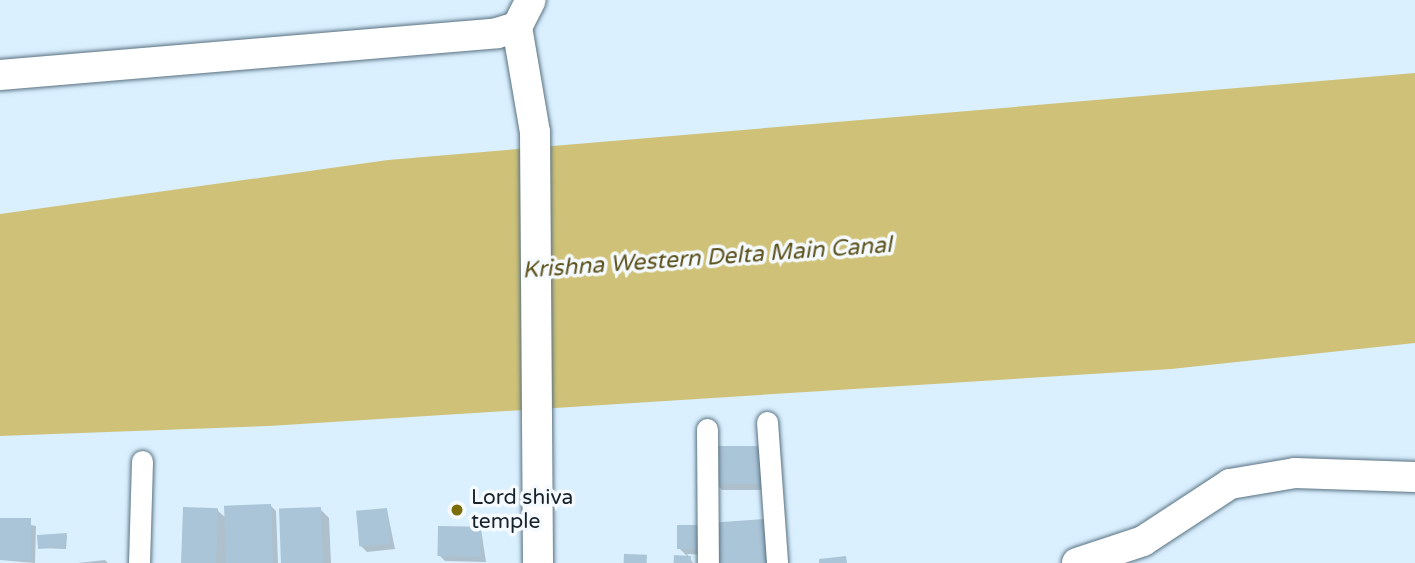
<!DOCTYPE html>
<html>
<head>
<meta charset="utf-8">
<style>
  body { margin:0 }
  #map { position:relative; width:1415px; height:563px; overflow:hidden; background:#daf0ff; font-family:"Varela Round",sans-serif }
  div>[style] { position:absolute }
  .water>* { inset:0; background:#cfc278 }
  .shadow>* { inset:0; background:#0003 }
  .building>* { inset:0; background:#abc5d8; transform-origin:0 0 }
  .roads { filter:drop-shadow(0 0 2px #597181) drop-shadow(0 0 2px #597181) }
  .street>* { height:21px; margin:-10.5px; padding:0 10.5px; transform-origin:10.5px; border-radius:10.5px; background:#fff }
  .secondary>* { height:30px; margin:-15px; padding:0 15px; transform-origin:15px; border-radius:15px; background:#fff }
  .dots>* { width:19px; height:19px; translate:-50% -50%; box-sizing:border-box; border:4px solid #f5fafe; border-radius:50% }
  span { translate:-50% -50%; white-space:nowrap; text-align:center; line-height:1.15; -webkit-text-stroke:7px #f5fafe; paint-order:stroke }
  .poi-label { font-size:21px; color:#182229 }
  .left { translate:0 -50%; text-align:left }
  .water-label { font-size:23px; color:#5c521b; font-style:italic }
</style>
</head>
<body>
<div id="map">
  <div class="water">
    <i style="clip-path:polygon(1415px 73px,1415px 343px,1171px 369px,269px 426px,0 436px,0 214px,388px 160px)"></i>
  </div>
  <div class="shadow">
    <i style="clip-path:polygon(760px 448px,766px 490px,722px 490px,716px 484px)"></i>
    <i style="clip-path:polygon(270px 505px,276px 511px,278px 563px,183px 563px,217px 510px,226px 518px)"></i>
    <i style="clip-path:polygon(320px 509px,329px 518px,331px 563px,284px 563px)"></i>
    <i style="clip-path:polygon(387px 510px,395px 549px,367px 552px,361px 546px)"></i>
    <i style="clip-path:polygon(0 519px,36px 526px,35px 563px,0 560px)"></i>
    <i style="clip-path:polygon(481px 529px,486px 562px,445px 561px,439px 555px)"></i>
    <i style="clip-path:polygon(707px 533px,707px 555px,687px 554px,693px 563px,676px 563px,688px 557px,679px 548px)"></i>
    <i style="clip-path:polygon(67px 535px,66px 549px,39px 548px)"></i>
    <i style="clip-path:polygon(105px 560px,108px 563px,78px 563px)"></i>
  </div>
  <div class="building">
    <i style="left:715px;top:446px;width:46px;height:38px"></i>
    <i style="left:271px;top:504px;width:59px;height:47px;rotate:88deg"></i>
    <i style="left:183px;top:507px;width:35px;height:56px;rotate:2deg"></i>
    <i style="left:321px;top:507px;width:56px;height:42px;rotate:88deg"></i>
    <i style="left:387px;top:508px;width:36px;height:31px;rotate:85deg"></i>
    <i style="left:0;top:518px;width:31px;height:42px"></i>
    <i style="left:764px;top:519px;width:44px;height:49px;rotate:86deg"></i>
    <i style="left:677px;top:525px;width:24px;height:24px"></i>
    <i style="left:438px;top:526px;width:43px;height:30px;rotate:1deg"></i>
    <i style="clip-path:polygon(67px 533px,64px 547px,38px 549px,37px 535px)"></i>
    <i style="left:624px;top:554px;width:23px;height:9px;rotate:2deg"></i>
    <i style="left:674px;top:555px;width:17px;height:8px;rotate:3deg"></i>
    <i style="clip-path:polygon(846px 556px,847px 563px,819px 563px,819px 559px)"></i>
  </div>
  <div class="roads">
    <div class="street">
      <i style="left:767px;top:422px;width:141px;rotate:85.9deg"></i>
      <i style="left:707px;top:429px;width:134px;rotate:89.6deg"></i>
      <i style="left:139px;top:563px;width:102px;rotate:-88.3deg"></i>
    </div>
    <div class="secondary">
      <i style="left:517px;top:27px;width:107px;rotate:80.3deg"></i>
      <i style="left:535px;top:132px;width:431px;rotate:89.6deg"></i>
      <i style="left:0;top:75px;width:499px;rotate:-4.8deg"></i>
      <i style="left:497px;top:33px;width:21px;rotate:-17deg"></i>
      <i style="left:517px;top:27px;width:30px;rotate:-63deg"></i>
      <i style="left:1077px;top:563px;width:70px;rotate:-18.4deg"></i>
      <i style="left:1143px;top:541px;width:104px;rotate:-33.2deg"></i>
      <i style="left:1230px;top:484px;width:66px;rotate:-9.6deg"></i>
      <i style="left:1295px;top:473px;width:120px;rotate:1.9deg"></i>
    </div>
  </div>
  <div class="dots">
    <i style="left:457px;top:510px;background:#7c6d07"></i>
  </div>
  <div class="poi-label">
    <span class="left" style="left:471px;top:510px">Lord shiva<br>temple</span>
  </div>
  <div class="water-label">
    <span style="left:707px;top:258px;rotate:-4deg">Krishna Western Delta Main Canal</span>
  </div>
</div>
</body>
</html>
